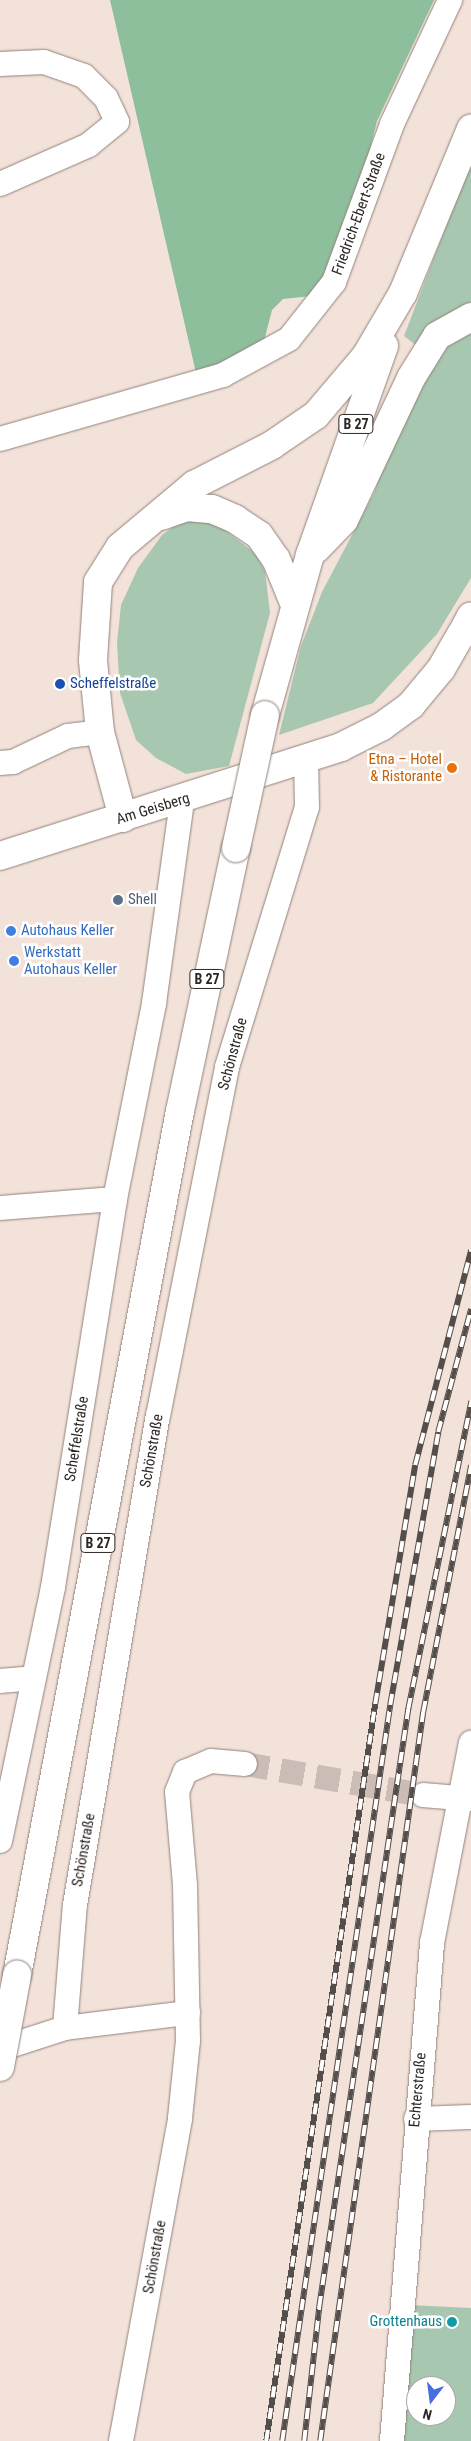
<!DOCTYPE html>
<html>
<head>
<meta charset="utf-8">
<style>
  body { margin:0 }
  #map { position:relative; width:471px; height:2441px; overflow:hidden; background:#f3e2da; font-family:"Roboto Condensed",sans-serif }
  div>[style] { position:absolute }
  .green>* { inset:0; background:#a7c7b0 }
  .forest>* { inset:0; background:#8ebf9d }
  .minor-tunnel>* { height:24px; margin-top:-12px; transform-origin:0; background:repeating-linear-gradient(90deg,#cbbdb6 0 24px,transparent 0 36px) }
  .roads { filter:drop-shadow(0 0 1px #91827a) drop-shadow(0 0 1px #91827a) }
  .minor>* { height:24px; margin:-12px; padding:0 12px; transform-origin:12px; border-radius:12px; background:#fff }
  .tertiary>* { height:28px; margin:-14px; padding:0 14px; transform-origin:14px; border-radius:14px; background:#fff }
  .primary>* { height:28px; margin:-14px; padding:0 14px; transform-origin:14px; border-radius:14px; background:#fff }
  .trunk>* { height:28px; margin:-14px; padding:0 14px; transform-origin:14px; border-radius:14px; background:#fff }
  .rail>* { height:5.5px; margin-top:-2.75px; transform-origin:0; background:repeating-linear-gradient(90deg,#fff 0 11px,#554d49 0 22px); box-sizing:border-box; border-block:1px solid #554d49 }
  .bridges { filter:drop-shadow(0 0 1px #91827a) drop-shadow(0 0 1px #91827a) }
  .primary-bridge>* { height:28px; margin:-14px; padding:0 14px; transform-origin:14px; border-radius:14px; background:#fff }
  .dots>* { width:14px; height:14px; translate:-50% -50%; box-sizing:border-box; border:2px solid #fff; border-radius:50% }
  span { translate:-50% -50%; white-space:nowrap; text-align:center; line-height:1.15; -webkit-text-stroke:5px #fff; paint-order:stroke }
  .shield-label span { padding:1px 4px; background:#fff; border:1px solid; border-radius:4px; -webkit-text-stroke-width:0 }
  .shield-label { font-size:14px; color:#2d2724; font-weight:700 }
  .street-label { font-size:15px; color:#2d2724 }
  .transit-label { font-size:15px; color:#164399 }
  .left { translate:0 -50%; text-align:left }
  .food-label { font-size:15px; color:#c56008 }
  .right { translate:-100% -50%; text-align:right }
  .service-label { font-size:15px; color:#4e5e75 }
  .shop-label { font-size:15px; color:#366cbe }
  .culture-label { font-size:15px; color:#0d838f }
  .north { position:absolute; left:406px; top:2376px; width:50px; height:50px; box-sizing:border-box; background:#fff; border:1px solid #aba9a7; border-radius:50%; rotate:195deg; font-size:14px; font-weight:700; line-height:20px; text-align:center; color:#2d2724 }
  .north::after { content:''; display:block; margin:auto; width:18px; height:22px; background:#476de0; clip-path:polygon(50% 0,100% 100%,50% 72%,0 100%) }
</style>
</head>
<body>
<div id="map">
  <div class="green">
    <i style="clip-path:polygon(471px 161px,471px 302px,436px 322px,417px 346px,404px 336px)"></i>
    <i style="clip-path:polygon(471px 327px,471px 578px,437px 634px,373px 703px,279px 735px,301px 646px,322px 592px,373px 495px,413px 391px,448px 343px)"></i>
    <i style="clip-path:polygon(200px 520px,222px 528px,255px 553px,265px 571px,270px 613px,229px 766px,186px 774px,156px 758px,136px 740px,120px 693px,117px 643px,121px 605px,138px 568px,162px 535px,180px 522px)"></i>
    <i style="clip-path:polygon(evenodd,409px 2305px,471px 2308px,471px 2441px,401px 2441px,409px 2305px,416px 2386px,446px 2386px,446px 2416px,416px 2416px,416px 2386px)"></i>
  </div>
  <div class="forest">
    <i style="clip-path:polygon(110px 0,434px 0,377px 121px,355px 209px,337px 258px,311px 296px,283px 299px,272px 310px,263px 345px,196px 373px)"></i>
  </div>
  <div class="minor-tunnel">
    <i style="left:245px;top:1764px;width:181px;rotate:9.9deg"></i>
  </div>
  <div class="roads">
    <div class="minor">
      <i style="left:0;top:64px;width:44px;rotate:-2.6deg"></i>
      <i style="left:44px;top:62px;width:42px;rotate:19.3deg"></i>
      <i style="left:84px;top:76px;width:31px;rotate:45deg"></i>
      <i style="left:106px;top:98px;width:26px;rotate:65deg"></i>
      <i style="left:117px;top:122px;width:36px;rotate:141deg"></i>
      <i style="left:89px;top:145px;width:97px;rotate:156.3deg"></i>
      <i style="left:0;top:439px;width:232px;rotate:-16deg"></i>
      <i style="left:223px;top:375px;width:75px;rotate:-28.6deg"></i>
      <i style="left:289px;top:339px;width:73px;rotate:-51.7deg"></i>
      <i style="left:334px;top:282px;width:168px;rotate:-69.8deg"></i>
      <i style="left:392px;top:124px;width:137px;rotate:-64.9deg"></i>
      <i style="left:0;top:763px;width:13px;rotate:-4deg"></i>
      <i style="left:13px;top:762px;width:61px;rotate:-25.3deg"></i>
      <i style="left:68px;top:736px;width:32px;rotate:-7deg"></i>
      <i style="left:0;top:1208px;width:115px;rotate:-4.5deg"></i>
      <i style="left:0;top:1681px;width:33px;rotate:-5deg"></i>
      <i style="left:423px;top:1795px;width:48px;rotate:4.8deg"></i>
      <i style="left:0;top:1841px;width:259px;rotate:-78.2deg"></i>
      <i style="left:53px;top:1587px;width:393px;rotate:-80.9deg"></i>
      <i style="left:115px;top:1199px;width:200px;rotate:-78.7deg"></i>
      <i style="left:154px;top:1003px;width:205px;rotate:-82.1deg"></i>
      <i style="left:65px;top:2028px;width:123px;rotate:-85.4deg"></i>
      <i style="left:75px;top:1905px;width:496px;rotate:-80.4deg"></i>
      <i style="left:158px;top:1416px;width:356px;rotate:-78.8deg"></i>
      <i style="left:227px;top:1067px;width:272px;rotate:-72.9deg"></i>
      <i style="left:307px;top:807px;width:46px;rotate:-91.2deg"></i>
      <i style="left:0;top:2049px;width:68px;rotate:-17.9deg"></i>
      <i style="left:65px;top:2028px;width:124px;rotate:-7deg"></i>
      <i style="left:416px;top:2119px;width:55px;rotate:-2.1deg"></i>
      <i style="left:121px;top:2441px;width:328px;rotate:-79.6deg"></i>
      <i style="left:180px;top:2118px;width:77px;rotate:-84.1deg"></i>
      <i style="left:188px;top:2041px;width:156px;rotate:-91.1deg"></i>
      <i style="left:185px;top:1885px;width:93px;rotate:-94.9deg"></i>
      <i style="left:177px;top:1792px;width:22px;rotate:-68deg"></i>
      <i style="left:185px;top:1772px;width:28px;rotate:-23deg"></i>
      <i style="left:211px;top:1761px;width:34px;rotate:5deg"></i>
      <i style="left:392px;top:2441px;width:500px;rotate:-85.4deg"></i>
      <i style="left:432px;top:1943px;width:204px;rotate:-79deg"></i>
    </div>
    <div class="tertiary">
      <i style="left:100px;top:732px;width:89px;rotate:75deg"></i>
      <i style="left:0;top:856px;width:358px;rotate:-17.7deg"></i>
      <i style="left:341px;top:747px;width:45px;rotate:-26.6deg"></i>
      <i style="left:381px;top:727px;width:37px;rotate:-36deg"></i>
      <i style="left:411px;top:705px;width:47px;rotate:-50.2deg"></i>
      <i style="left:441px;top:669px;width:39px;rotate:-60deg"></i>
    </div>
    <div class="primary">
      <i style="left:161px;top:516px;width:28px;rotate:-19deg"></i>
      <i style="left:187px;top:507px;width:25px;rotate:5deg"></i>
      <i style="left:212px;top:509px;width:25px;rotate:23deg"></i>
      <i style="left:235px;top:519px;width:29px;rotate:34deg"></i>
      <i style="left:259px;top:535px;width:29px;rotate:55deg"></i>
      <i style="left:276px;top:559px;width:50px;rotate:67.6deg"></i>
      <i style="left:316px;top:549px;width:40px;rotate:-46deg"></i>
      <i style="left:344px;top:520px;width:157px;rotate:-64.7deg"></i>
      <i style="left:411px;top:378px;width:49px;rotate:-58.2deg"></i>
      <i style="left:437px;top:336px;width:39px;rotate:-29deg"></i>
      <i style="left:461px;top:635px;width:21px;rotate:-62deg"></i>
      <i style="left:265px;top:715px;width:166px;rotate:-74.3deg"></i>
      <i style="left:310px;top:555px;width:222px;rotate:-70.5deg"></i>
      <i style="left:100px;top:732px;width:72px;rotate:-95.6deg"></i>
      <i style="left:93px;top:660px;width:78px;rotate:-86.3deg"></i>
      <i style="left:98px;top:582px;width:41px;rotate:-57.8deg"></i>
      <i style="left:120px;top:547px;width:97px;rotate:-40deg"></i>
      <i style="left:194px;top:485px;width:88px;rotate:-27.1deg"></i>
      <i style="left:272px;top:445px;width:53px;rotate:-34.3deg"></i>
      <i style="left:316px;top:415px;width:77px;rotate:-49.7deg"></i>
      <i style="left:366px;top:356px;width:73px;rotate:-59.6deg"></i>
      <i style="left:17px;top:1975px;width:879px;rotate:-79.32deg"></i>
      <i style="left:180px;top:1111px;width:269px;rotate:-78deg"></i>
    </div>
    <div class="trunk">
      <i style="left:403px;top:293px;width:178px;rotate:-67.5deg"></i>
    </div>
  </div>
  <div class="rail">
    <i style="left:266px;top:2441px;width:745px;rotate:-81.59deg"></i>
    <i style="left:375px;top:1704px;width:242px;rotate:-80.5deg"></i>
    <i style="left:415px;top:1465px;width:222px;rotate:-75.4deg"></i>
    <i style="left:282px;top:2441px;width:744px;rotate:-81.65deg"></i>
    <i style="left:390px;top:1705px;width:277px;rotate:-80deg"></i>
    <i style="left:438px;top:1432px;width:127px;rotate:-75deg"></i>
    <i style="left:304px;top:2441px;width:135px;rotate:-83.6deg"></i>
    <i style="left:319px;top:2307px;width:605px;rotate:-81.53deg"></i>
    <i style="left:408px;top:1709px;width:314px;rotate:-78.4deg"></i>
    <i style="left:320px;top:2441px;width:736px;rotate:-81.96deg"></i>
    <i style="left:423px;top:1712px;width:251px;rotate:-79deg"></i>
  </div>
  <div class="bridges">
    <div class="primary-bridge">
      <i style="left:236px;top:848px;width:136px;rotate:-77.7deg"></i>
      <i style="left:0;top:2067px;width:94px;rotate:-79.5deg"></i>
    </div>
  </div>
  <div class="dots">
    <i style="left:60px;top:684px;background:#1a4fb4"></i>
    <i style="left:452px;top:768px;background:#e8710a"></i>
    <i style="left:118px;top:900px;background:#5c6f8a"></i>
    <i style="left:11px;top:931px;background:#3f7fe0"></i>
    <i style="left:14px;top:961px;background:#3f7fe0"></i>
    <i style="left:452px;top:2322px;background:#0f9aa8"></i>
  </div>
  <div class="shield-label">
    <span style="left:356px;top:424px">B 27</span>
    <span style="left:207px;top:979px">B 27</span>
    <span style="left:98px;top:1543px">B 27</span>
  </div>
  <div class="street-label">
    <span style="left:359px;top:214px;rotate:-70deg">Friedrich-Ebert-Straße</span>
    <span style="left:153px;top:809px;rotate:-17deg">Am Geisberg</span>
    <span style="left:233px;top:1054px;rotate:-75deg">Schönstraße</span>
    <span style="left:77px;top:1439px;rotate:-81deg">Scheffelstraße</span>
    <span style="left:152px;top:1451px;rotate:-80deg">Schönstraße</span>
    <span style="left:84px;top:1850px;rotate:-80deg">Schönstraße</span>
    <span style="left:418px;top:2090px;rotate:-85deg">Echterstraße</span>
    <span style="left:155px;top:2257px;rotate:-80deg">Schönstraße</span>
  </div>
  <div class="transit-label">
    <span class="left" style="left:70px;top:684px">Scheffelstraße</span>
  </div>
  <div class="food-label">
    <span class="right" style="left:442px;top:768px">Etna – Hotel<br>&amp; Ristorante</span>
  </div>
  <div class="service-label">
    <span class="left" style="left:128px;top:900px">Shell</span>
  </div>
  <div class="shop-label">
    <span class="left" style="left:21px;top:931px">Autohaus Keller</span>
    <span class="left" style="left:24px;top:961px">Werkstatt<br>Autohaus Keller</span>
  </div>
  <div class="culture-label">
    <span class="right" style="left:442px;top:2322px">Grottenhaus</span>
  </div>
  <div class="north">N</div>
</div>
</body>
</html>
